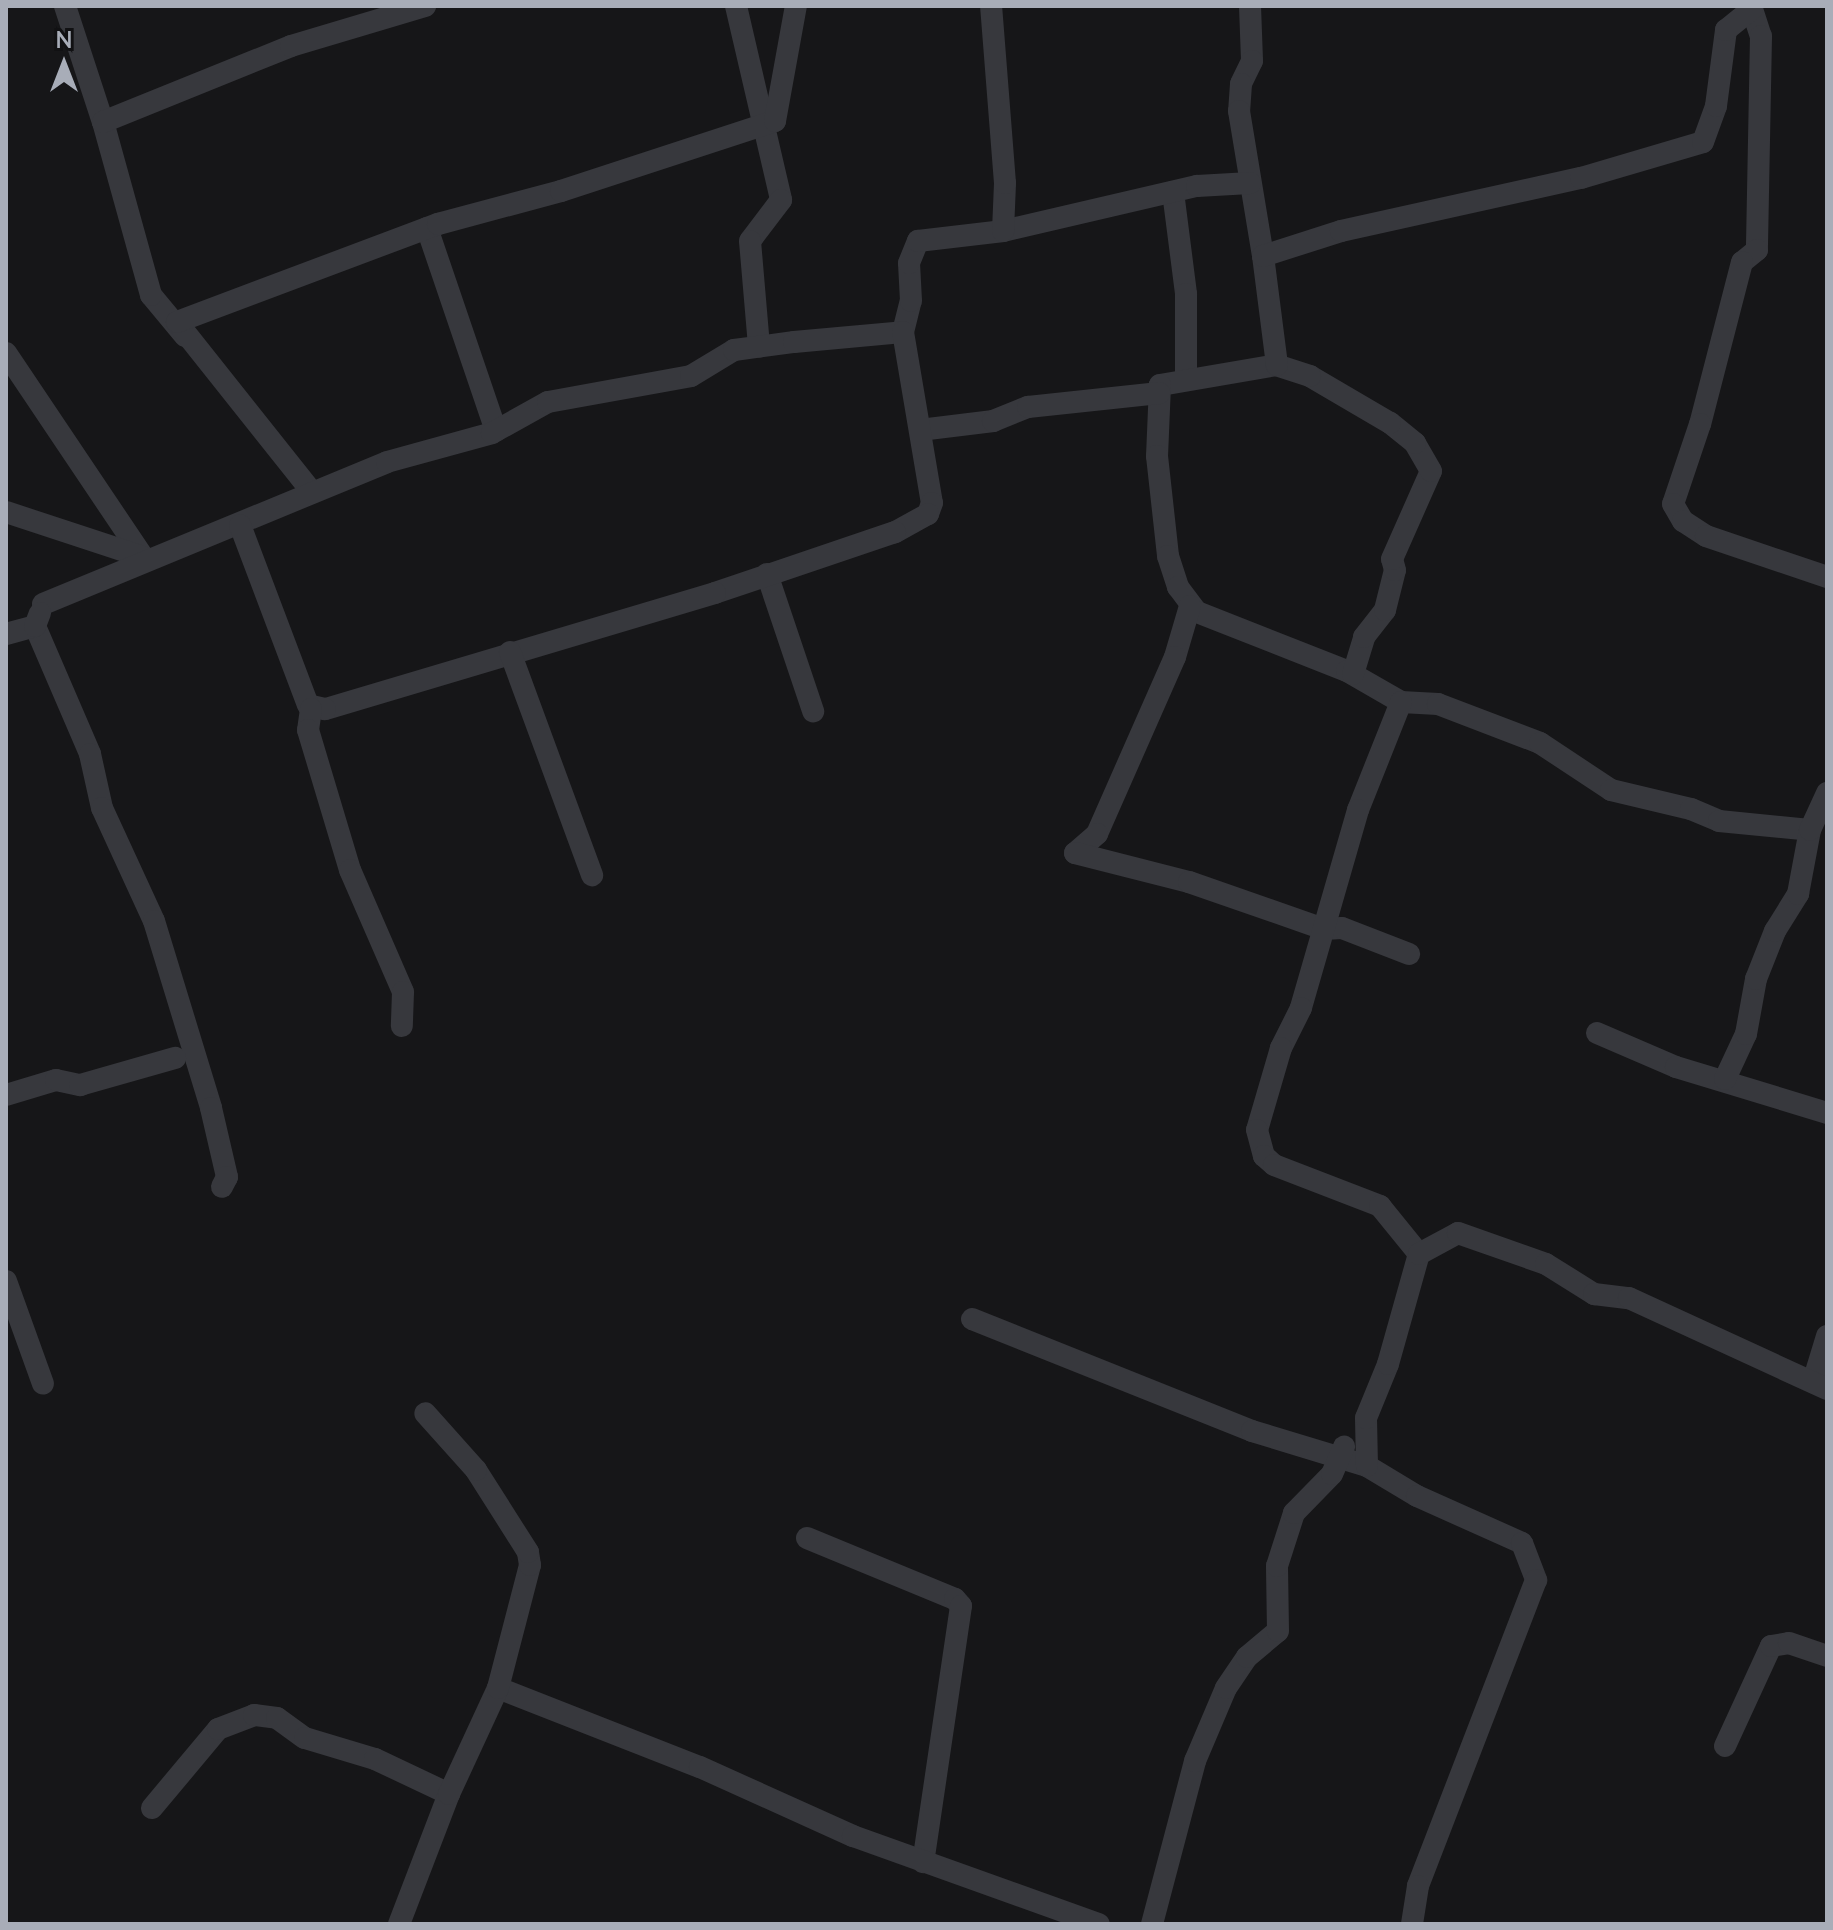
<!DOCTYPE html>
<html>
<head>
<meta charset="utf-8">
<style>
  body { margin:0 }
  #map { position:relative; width:1833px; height:1930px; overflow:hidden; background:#161618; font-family:Lato,sans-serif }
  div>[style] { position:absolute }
  .minor>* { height:22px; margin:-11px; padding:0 11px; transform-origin:11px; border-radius:11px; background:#37383d }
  span { translate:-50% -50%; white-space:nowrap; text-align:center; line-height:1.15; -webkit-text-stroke:6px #111113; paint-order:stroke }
  .frame { position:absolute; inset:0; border:8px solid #a8adb8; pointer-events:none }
  .north { position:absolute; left:24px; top:24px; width:80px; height:80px; -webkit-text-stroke:6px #111113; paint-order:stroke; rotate:0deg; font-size:22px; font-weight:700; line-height:32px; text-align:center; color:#a8adb8 }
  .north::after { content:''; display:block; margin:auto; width:28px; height:36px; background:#a8adb8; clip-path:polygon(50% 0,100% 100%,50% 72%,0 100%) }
</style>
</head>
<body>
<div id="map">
  <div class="minor">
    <i style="left:65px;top:6px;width:122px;rotate:71.9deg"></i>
    <i style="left:736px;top:6px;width:199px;rotate:76.9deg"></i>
    <i style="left:781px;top:200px;width:51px;rotate:127.1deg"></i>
    <i style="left:750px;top:241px;width:106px;rotate:85.1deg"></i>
    <i style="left:1250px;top:6px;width:55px;rotate:87.9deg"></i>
    <i style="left:1252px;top:61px;width:25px;rotate:116deg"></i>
    <i style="left:1241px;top:84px;width:27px;rotate:94deg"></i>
    <i style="left:1239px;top:111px;width:147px;rotate:80.6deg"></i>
    <i style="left:1751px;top:6px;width:32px;rotate:72deg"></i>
    <i style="left:1761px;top:36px;width:214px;rotate:91.1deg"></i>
    <i style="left:1757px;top:250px;width:19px;rotate:141deg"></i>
    <i style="left:1742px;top:262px;width:167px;rotate:104.5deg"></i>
    <i style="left:1700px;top:424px;width:84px;rotate:108.6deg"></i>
    <i style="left:1673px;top:504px;width:20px;rotate:60deg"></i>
    <i style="left:1683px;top:521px;width:27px;rotate:33deg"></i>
    <i style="left:1706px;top:536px;width:128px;rotate:18.7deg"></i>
    <i style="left:1173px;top:192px;width:103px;rotate:82.7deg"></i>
    <i style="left:1186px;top:294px;width:85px;rotate:90deg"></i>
    <i style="left:427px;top:228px;width:214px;rotate:71.2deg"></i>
    <i style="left:1003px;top:231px;width:199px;rotate:-13.1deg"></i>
    <i style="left:1197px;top:186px;width:53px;rotate:-3.2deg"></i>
    <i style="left:903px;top:332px;width:32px;rotate:-76deg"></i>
    <i style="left:911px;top:301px;width:38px;rotate:-93deg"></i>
    <i style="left:909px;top:263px;width:24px;rotate:-68deg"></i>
    <i style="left:918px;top:241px;width:86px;rotate:-6.7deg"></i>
    <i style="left:1003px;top:231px;width:48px;rotate:-87.6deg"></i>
    <i style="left:1005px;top:183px;width:178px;rotate:-94.5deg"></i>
    <i style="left:185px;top:336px;width:53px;rotate:-129.7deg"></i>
    <i style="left:151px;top:295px;width:180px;rotate:-105.5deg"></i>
    <i style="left:103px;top:122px;width:203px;rotate:-22deg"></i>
    <i style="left:291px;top:46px;width:140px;rotate:-16.6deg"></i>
    <i style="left:6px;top:353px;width:246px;rotate:56.1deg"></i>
    <i style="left:143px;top:557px;width:144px;rotate:-161.8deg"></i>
    <i style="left:1277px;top:365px;width:119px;rotate:170.3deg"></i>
    <i style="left:1160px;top:385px;width:71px;rotate:92.4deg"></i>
    <i style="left:1157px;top:456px;width:101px;rotate:83.7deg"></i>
    <i style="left:1168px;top:556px;width:33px;rotate:72deg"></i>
    <i style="left:1178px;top:587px;width:31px;rotate:53deg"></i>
    <i style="left:1197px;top:612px;width:161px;rotate:21.5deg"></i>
    <i style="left:1347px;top:671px;width:62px;rotate:29.9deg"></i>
    <i style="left:1401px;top:702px;width:37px;rotate:3deg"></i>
    <i style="left:1438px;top:704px;width:109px;rotate:20.9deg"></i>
    <i style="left:1540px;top:743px;width:85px;rotate:33.5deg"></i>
    <i style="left:1611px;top:790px;width:82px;rotate:13.4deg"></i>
    <i style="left:1691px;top:809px;width:30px;rotate:23deg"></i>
    <i style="left:1719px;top:821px;width:91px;rotate:5.6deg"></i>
    <i style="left:920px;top:430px;width:74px;rotate:-7deg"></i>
    <i style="left:993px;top:421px;width:38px;rotate:-22deg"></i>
    <i style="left:1028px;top:407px;width:132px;rotate:-6.1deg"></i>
    <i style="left:312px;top:492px;width:217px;rotate:-128.5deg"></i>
    <i style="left:177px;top:322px;width:279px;rotate:-20.6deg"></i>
    <i style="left:438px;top:224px;width:127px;rotate:-15deg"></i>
    <i style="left:561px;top:191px;width:225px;rotate:-18.1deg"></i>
    <i style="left:775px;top:121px;width:117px;rotate:-79.7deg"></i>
    <i style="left:767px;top:574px;width:145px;rotate:71.4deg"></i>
    <i style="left:43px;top:604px;width:372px;rotate:-22.4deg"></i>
    <i style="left:387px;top:462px;width:109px;rotate:-15.4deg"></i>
    <i style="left:492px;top:433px;width:64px;rotate:-29deg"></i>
    <i style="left:548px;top:402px;width:145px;rotate:-10.3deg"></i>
    <i style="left:691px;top:376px;width:50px;rotate:-31.2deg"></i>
    <i style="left:734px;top:350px;width:61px;rotate:-7.6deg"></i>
    <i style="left:794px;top:342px;width:109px;rotate:-5.2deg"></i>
    <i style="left:903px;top:332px;width:173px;rotate:80.4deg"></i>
    <i style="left:932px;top:503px;width:12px;rotate:110deg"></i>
    <i style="left:928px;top:514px;width:38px;rotate:151deg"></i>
    <i style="left:895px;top:532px;width:190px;rotate:161.3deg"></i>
    <i style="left:715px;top:593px;width:407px;rotate:163.4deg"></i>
    <i style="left:325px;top:709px;width:17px;rotate:-167deg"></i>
    <i style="left:308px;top:705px;width:192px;rotate:-110.7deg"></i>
    <i style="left:1190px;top:606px;width:53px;rotate:106.4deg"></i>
    <i style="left:1175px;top:657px;width:193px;rotate:113.8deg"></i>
    <i style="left:1097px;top:834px;width:29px;rotate:139deg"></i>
    <i style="left:1075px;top:853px;width:118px;rotate:14.3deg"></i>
    <i style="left:1189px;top:882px;width:143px;rotate:19.2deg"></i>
    <i style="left:1324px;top:929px;width:18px;rotate:-3deg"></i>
    <i style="left:1342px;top:928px;width:72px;rotate:21.2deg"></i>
    <i style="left:35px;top:626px;width:139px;rotate:66.7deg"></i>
    <i style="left:90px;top:754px;width:55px;rotate:77.5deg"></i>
    <i style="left:102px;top:808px;width:124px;rotate:65.3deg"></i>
    <i style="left:154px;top:921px;width:195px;rotate:73deg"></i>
    <i style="left:211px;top:1108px;width:71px;rotate:76.9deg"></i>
    <i style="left:227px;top:1177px;width:11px;rotate:117deg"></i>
    <i style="left:6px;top:634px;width:30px;rotate:-15deg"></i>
    <i style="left:35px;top:626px;width:14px;rotate:-69deg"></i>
    <i style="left:510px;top:652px;width:238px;rotate:69.8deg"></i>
    <i style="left:1353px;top:674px;width:39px;rotate:-73deg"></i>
    <i style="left:1364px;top:637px;width:34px;rotate:-52deg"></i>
    <i style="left:1385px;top:610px;width:41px;rotate:-76deg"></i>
    <i style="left:1395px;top:570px;width:11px;rotate:-105deg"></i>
    <i style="left:1392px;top:559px;width:96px;rotate:-66.1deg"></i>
    <i style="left:1431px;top:471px;width:32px;rotate:-120deg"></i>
    <i style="left:1415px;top:443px;width:32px;rotate:-141deg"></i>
    <i style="left:1390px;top:423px;width:93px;rotate:-149.6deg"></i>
    <i style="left:1310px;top:376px;width:35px;rotate:-162deg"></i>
    <i style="left:1277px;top:365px;width:110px;rotate:-97.3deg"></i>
    <i style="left:1263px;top:256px;width:82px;rotate:-17.8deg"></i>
    <i style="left:1341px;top:231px;width:246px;rotate:-12.5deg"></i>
    <i style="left:1581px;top:178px;width:127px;rotate:-16.4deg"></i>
    <i style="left:1703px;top:142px;width:38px;rotate:-70deg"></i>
    <i style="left:1716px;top:106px;width:77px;rotate:-82.5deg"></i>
    <i style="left:1726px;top:30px;width:33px;rotate:-39deg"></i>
    <i style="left:1401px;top:702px;width:116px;rotate:111.7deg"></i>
    <i style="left:1358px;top:810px;width:206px;rotate:106.1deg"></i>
    <i style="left:1301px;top:1008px;width:45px;rotate:116.6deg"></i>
    <i style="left:1281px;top:1048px;width:85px;rotate:106.3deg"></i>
    <i style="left:1257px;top:1130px;width:27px;rotate:75deg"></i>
    <i style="left:1264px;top:1156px;width:13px;rotate:42deg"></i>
    <i style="left:1274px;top:1165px;width:114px;rotate:21.1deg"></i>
    <i style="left:1380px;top:1206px;width:62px;rotate:50.9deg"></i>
    <i style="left:311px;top:709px;width:21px;rotate:98deg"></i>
    <i style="left:308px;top:730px;width:146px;rotate:73.3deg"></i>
    <i style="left:350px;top:870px;width:133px;rotate:66.5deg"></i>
    <i style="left:403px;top:992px;width:34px;rotate:92deg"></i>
    <i style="left:1597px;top:1033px;width:86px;rotate:23.3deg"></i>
    <i style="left:1676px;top:1067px;width:158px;rotate:16.9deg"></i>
    <i style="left:1725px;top:1079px;width:50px;rotate:-65deg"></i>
    <i style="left:1746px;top:1034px;width:56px;rotate:-79.7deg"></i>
    <i style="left:1756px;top:979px;width:52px;rotate:-68.4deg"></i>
    <i style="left:1775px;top:931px;width:44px;rotate:-58.1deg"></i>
    <i style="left:1798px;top:894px;width:65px;rotate:-79.4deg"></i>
    <i style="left:1810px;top:830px;width:41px;rotate:-65.3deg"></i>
    <i style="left:6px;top:1095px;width:52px;rotate:-16.7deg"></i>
    <i style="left:56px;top:1080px;width:25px;rotate:12deg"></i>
    <i style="left:80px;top:1085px;width:99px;rotate:-15.9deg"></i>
    <i style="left:6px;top:1281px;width:109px;rotate:70.2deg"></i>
    <i style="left:972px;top:1319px;width:302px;rotate:21.8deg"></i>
    <i style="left:1252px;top:1431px;width:120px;rotate:16.9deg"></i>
    <i style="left:1367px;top:1466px;width:58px;rotate:31deg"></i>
    <i style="left:1417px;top:1496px;width:115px;rotate:24.1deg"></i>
    <i style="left:1522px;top:1543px;width:40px;rotate:69deg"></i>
    <i style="left:1536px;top:1580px;width:328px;rotate:111.1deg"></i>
    <i style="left:1418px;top:1886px;width:38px;rotate:99deg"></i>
    <i style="left:1813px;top:1382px;width:48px;rotate:-73.1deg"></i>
    <i style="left:1367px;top:1466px;width:48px;rotate:-91.2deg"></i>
    <i style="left:1366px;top:1418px;width:58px;rotate:-67.8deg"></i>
    <i style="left:1388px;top:1364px;width:114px;rotate:-74.3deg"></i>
    <i style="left:1419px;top:1254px;width:44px;rotate:-28.3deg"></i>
    <i style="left:1458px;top:1233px;width:93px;rotate:19.4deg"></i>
    <i style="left:1546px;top:1264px;width:57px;rotate:32deg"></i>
    <i style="left:1594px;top:1294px;width:35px;rotate:7deg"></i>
    <i style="left:1629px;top:1298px;width:218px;rotate:24.7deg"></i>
    <i style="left:807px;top:1538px;width:160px;rotate:22.4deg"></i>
    <i style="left:955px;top:1599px;width:9px;rotate:49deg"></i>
    <i style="left:961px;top:1606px;width:259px;rotate:98.4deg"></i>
    <i style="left:498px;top:1688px;width:217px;rotate:21.4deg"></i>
    <i style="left:700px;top:1767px;width:168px;rotate:24.3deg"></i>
    <i style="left:853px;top:1836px;width:261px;rotate:19.7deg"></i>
    <i style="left:1725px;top:1746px;width:110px;rotate:-65.3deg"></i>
    <i style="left:1771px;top:1646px;width:18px;rotate:-9deg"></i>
    <i style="left:1789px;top:1643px;width:40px;rotate:18.9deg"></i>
    <i style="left:152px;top:1808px;width:103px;rotate:-50.1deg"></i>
    <i style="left:218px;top:1729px;width:39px;rotate:-21deg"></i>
    <i style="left:254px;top:1715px;width:23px;rotate:7deg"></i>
    <i style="left:277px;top:1718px;width:34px;rotate:36deg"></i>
    <i style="left:305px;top:1738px;width:73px;rotate:16.7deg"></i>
    <i style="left:375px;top:1759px;width:82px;rotate:25.3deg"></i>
    <i style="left:399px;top:1924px;width:139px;rotate:-69deg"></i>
    <i style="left:449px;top:1794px;width:117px;rotate:-65.2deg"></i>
    <i style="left:498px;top:1688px;width:127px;rotate:-75.4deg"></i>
    <i style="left:530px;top:1565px;width:13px;rotate:-99deg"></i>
    <i style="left:528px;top:1552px;width:97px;rotate:-122.4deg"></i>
    <i style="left:476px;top:1470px;width:76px;rotate:-131.8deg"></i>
    <i style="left:1152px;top:1924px;width:169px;rotate:-75.2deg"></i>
    <i style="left:1195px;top:1761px;width:79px;rotate:-67deg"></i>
    <i style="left:1226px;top:1688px;width:37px;rotate:-56deg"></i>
    <i style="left:1247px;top:1657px;width:40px;rotate:-40deg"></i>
    <i style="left:1278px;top:1631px;width:65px;rotate:-90.9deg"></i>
    <i style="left:1277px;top:1566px;width:56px;rotate:-72.2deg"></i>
    <i style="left:1294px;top:1513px;width:54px;rotate:-45.7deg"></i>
    <i style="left:1332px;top:1474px;width:30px;rotate:-66deg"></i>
  </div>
  <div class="frame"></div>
  <div class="north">N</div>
</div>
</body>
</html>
